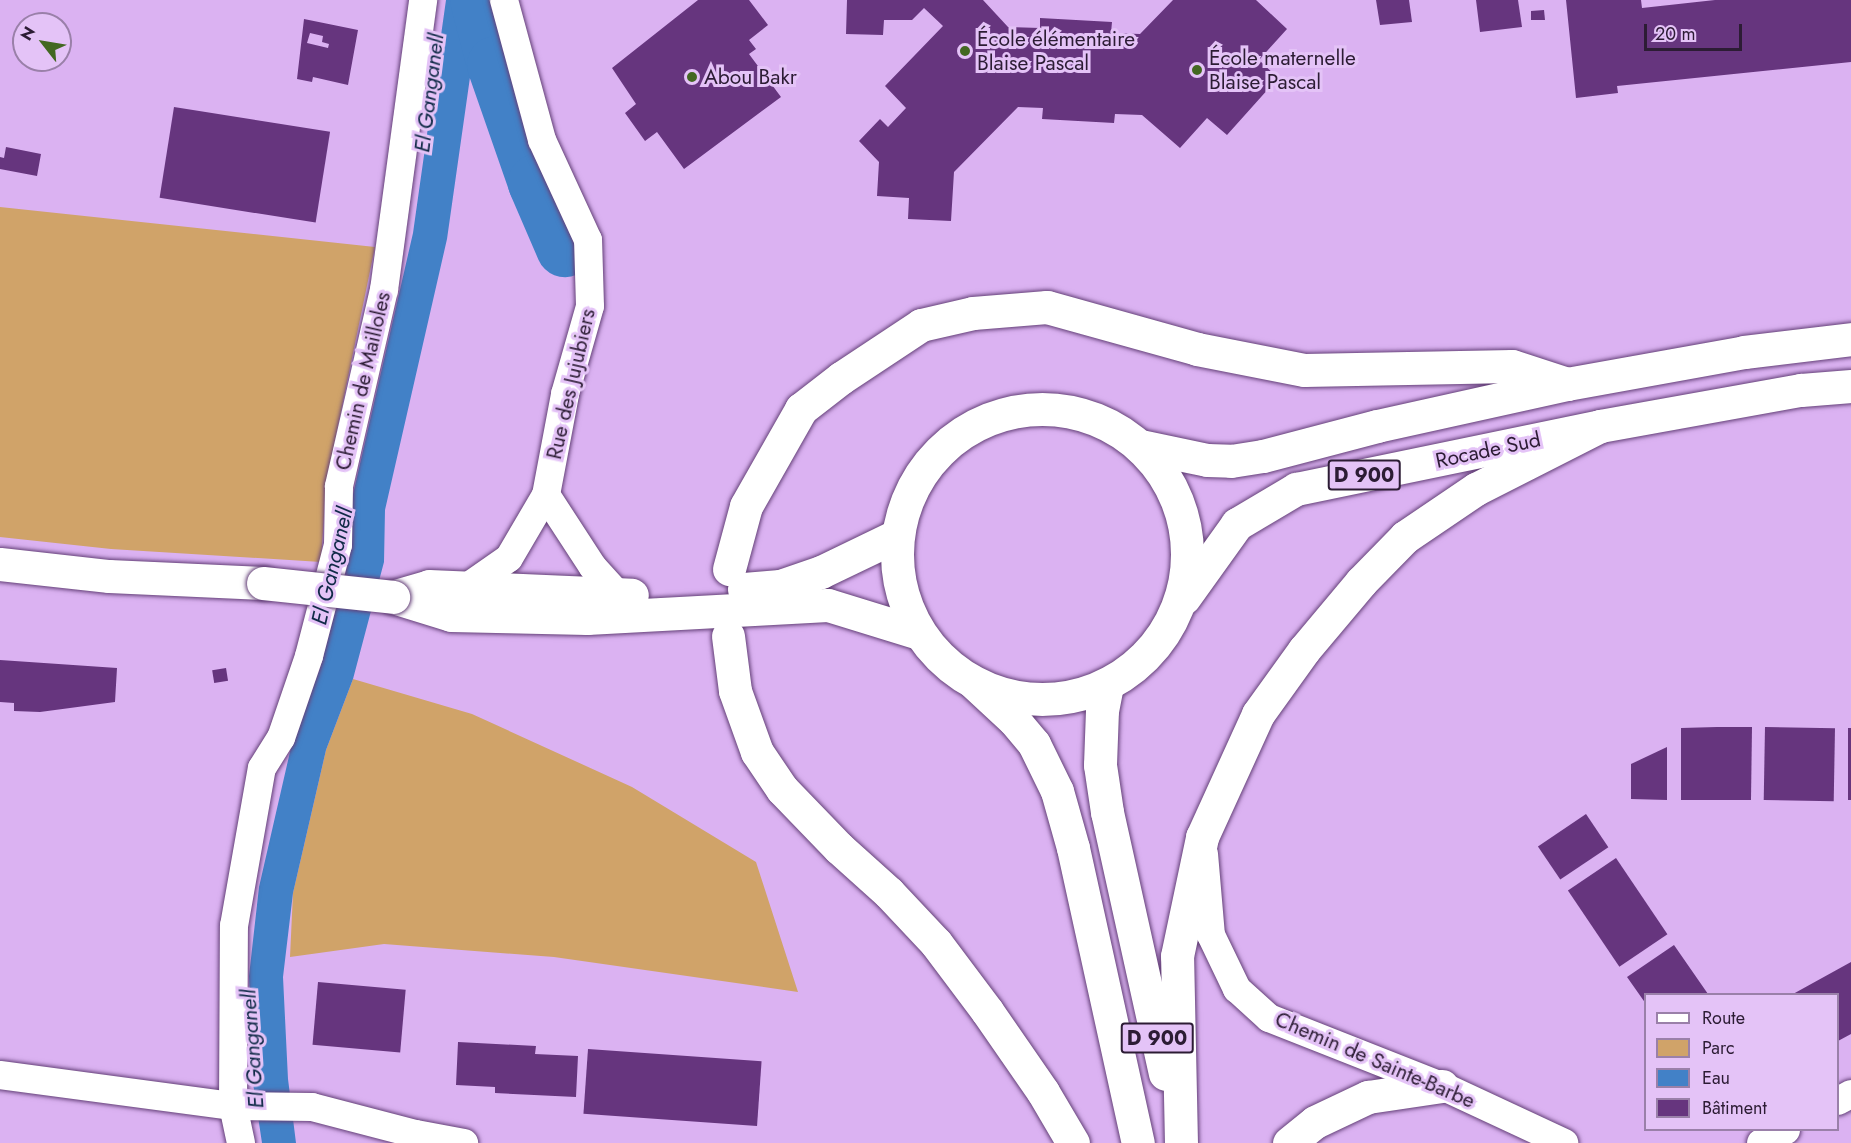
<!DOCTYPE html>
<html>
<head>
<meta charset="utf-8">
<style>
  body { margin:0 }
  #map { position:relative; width:1851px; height:1143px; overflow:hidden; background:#dbb2f2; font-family:Jost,sans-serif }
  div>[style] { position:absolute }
  .green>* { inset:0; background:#d0a369 }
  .water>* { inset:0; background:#4281c7 }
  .river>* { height:58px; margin:-29px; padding:0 29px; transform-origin:29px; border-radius:29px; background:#4281c7 }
  .building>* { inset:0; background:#66357e; transform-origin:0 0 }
  .roads { filter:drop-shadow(0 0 2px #644078) drop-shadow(0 0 2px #644078) }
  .street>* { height:28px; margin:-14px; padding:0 14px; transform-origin:14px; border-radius:14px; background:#fff }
  .secondary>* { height:33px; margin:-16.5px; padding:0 16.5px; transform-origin:16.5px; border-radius:16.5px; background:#fff }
  .primary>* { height:33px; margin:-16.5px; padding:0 16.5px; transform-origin:16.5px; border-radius:16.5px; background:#fff }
  .primary>.ring { margin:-16.5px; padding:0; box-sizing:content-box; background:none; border:33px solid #fff; border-radius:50% }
  .highway>* { height:33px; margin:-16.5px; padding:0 16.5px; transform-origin:16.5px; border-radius:16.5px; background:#fff }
  .bridges { filter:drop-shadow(0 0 2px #644078) drop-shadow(0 0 2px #644078) }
  .secondary-bridge>* { height:33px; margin:-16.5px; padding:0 16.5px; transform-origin:16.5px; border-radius:16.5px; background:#fff }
  .dots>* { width:16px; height:16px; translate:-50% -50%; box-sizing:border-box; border:3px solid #e4c3f7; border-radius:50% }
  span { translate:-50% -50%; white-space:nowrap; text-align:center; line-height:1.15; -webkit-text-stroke:6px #e4c3f7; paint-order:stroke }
  .shield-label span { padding:2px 4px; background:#e4c3f7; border:2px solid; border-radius:4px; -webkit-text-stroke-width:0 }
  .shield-label { font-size:20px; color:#2c1c34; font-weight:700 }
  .poi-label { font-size:21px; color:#2c1c34 }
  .left { translate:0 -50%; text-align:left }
  .street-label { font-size:21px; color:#2c1c34 }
  .water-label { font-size:22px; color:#102a47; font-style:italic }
  .legend { position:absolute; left:1644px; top:993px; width:195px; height:138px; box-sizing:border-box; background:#e4c3f7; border:2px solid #9a80a9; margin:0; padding:8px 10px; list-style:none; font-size:18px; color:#2c1c34 }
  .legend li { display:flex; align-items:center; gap:12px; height:30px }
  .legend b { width:30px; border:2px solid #9a80a9 }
  .north { position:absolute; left:12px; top:12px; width:60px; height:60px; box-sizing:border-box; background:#e4c3f7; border:2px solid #9a80a9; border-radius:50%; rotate:301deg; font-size:16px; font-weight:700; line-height:24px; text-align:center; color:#2c1c34 }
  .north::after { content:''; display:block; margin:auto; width:21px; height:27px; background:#436822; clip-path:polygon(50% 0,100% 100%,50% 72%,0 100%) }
  .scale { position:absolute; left:1644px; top:24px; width:98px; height:27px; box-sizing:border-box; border:3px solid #2c1c34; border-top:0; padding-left:8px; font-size:18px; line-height:21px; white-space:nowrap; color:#2c1c34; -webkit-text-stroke:4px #e4c3f7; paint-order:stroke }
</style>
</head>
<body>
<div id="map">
  <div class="green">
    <i style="clip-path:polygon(0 207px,375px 247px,326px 484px,321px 562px,111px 549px,0 537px)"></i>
    <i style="clip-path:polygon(353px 679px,472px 714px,632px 787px,756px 862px,798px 992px,554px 957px,384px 944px,290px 957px,293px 893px,326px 750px)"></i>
  </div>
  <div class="water">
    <i style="clip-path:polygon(446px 0,481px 0,447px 239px,385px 510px,384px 562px,353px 679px,326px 750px,293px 893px,283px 977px,288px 1079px,296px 1143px,262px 1143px,253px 1083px,249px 976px,259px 887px,292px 743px,320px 668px,350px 556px,351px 503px,413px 233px)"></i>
  </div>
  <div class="river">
    <i style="left:479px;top:0;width:67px;rotate:75.3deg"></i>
    <i style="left:496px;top:65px;width:125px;rotate:70.8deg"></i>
    <i style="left:537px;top:183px;width:71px;rotate:66.7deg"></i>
  </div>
  <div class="building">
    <i style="clip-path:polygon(698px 0,749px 0,768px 25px,749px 40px,756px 49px,749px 54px,781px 97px,684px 169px,657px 132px,645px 141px,625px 113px,636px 104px,612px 68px)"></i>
    <i style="clip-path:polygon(847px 0,983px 0,1008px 27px,1040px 28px,1040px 18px,1112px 22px,1111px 33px,1140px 34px,1173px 0,1256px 0,1287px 29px,1259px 60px,1278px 78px,1227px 135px,1207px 118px,1180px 148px,1142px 115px,1115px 114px,1114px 123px,1042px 119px,1043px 108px,1018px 107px,954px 172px,951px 221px,908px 219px,909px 198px,877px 196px,879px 162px,859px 141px,880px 119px,888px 127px,906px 108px,885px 86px,943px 26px,924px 8px,912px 20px,884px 20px,883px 35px,846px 34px)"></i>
    <i style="clip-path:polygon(1376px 0,1409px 0,1412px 22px,1380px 25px)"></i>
    <i style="clip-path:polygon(1476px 0,1518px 0,1522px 27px,1480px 32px)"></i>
    <i style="clip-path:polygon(1566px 0,1641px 0,1642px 8px,1715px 0,1851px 0,1851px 62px,1617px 86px,1618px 93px,1576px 98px)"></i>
    <i style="clip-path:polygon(1544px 10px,1545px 20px,1531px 20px,1531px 11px)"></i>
    <i style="clip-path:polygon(evenodd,304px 19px,358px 30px,348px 85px,313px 77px,312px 82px,297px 79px,304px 19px,310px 33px,323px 36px,322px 42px,329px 44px,328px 48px,307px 43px,310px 33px)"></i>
    <i style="left:174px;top:107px;width:158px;height:92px;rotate:9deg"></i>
    <i style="clip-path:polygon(6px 147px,41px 154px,37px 176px,0 169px,0 157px,4px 158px)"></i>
    <i style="clip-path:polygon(0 660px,117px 668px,115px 702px,40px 712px,14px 711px,14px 703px,0 702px)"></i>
    <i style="left:226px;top:668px;width:13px;height:14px;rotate:81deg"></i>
    <i style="clip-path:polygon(1717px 727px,1752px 727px,1751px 800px,1681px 800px,1681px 728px)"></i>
    <i style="left:1765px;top:727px;width:70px;height:73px;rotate:1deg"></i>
    <i style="left:1848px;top:728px;width:3px;height:72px"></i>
    <i style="clip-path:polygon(1667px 747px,1667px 800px,1631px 799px,1631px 764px)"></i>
    <i style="left:1586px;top:814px;width:40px;height:58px;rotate:56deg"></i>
    <i style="left:1616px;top:858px;width:92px;height:58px;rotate:56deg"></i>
    <i style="clip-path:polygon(1674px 945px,1708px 994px,1646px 994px,1646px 1004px,1627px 977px)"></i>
    <i style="clip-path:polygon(1851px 962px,1851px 1034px,1838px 1041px,1838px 994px,1793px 994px)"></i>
    <i style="left:318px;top:982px;width:88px;height:63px;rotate:5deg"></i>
    <i style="clip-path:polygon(458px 1042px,536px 1046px,535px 1054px,578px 1056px,576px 1097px,495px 1093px,495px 1087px,456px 1085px)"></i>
    <i style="left:588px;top:1049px;width:174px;height:65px;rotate:4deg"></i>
  </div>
  <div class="roads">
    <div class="street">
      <i style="left:546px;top:495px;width:86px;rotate:56.9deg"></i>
      <i style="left:593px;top:567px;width:39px;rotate:48deg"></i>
      <i style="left:466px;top:588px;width:52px;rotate:-34.9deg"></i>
      <i style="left:509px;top:558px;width:73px;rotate:-59.6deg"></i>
      <i style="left:546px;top:495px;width:103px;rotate:-79.3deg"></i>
      <i style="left:565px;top:394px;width:91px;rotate:-74.1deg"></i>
      <i style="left:590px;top:306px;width:66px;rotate:-91.7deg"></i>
      <i style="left:588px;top:240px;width:110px;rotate:-114.7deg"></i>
      <i style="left:542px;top:140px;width:145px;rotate:-105.2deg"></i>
      <i style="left:1204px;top:854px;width:81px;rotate:85.1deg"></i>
      <i style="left:1211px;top:935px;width:60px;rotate:64.3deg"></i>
      <i style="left:1237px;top:989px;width:43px;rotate:42.2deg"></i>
      <i style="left:1269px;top:1018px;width:186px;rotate:21.5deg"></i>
      <i style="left:1442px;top:1086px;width:135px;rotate:25deg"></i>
      <i style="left:0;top:1075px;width:235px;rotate:7.6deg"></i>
      <i style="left:233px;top:1106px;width:79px;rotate:0.7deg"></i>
      <i style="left:312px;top:1107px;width:107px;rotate:14.6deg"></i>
      <i style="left:416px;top:1134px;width:49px;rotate:10.6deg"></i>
      <i style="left:1838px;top:1101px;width:15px;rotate:-28deg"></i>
      <i style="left:241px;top:1143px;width:38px;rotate:-102deg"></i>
      <i style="left:233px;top:1106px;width:180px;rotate:-89.7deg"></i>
      <i style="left:234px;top:926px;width:160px;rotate:-80deg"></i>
      <i style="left:262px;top:768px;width:36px;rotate:-58deg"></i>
      <i style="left:281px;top:738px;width:87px;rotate:-71.1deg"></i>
      <i style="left:309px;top:656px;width:115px;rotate:-75.4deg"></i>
      <i style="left:338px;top:545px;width:59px;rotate:-89deg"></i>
      <i style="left:339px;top:486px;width:201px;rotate:-77.1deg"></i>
      <i style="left:384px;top:290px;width:293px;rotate:-82.3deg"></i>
      <i style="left:1761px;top:1143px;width:28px;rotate:-27deg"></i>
    </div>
    <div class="secondary">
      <i style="left:0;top:564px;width:110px;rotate:6.3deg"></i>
      <i style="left:109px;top:576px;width:154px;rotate:2.6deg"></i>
      <i style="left:744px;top:589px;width:36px;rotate:-5deg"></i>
      <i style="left:780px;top:586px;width:43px;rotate:-18.9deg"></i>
      <i style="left:821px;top:572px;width:85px;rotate:-25.7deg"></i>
      <i style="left:395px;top:596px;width:35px;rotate:-16deg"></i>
      <i style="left:429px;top:586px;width:203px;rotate:2.5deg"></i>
      <i style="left:393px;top:597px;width:61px;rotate:17.2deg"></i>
      <i style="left:451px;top:615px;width:136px;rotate:1.3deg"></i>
      <i style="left:587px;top:618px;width:241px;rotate:-3.1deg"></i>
      <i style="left:828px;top:605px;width:95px;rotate:17.1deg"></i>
    </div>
    <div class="primary">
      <i class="ring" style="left:897px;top:409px;width:257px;height:257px"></i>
      <i style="left:1140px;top:446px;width:68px;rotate:11.8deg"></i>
      <i style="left:1207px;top:460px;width:24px;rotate:2deg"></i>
      <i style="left:1231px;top:461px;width:32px;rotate:-9deg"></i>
      <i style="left:1263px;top:456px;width:118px;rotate:-14.7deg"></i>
      <i style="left:1377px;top:426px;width:195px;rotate:-12.5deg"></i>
      <i style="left:1567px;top:384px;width:180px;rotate:-10.2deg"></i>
      <i style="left:1744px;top:352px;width:108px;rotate:-6.9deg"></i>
      <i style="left:1184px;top:598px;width:91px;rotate:-54.4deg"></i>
      <i style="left:1237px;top:524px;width:69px;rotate:-30.7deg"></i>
      <i style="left:1296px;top:489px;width:310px;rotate:-11.7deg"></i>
      <i style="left:1600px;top:426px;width:204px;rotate:-10.2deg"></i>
      <i style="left:1801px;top:390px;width:50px;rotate:-4.6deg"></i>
    </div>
    <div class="highway">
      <i style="left:729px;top:569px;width:65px;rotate:-74.9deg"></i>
      <i style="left:746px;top:506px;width:112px;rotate:-60.4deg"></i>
      <i style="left:801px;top:409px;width:51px;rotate:-37.8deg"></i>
      <i style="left:841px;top:378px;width:96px;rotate:-33.5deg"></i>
      <i style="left:921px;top:325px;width:53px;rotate:-13deg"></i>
      <i style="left:973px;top:313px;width:74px;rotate:-4.6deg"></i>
      <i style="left:1047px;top:307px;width:156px;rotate:15.6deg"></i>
      <i style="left:1197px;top:349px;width:109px;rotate:11.1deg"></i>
      <i style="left:1304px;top:370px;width:208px;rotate:-1.1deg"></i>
      <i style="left:1512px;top:366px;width:58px;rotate:18.1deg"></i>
      <i style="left:728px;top:636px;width:55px;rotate:82.7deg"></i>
      <i style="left:735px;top:691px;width:65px;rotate:70.2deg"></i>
      <i style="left:757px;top:752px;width:45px;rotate:56deg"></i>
      <i style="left:782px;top:789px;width:82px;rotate:46deg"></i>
      <i style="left:839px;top:848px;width:67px;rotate:42deg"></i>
      <i style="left:889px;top:893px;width:69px;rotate:46.8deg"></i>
      <i style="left:936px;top:943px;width:85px;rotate:53.1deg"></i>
      <i style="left:987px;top:1011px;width:98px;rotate:55.3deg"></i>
      <i style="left:1043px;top:1092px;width:59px;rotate:59.5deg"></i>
      <i style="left:974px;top:683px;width:54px;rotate:42.8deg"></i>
      <i style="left:1014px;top:720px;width:31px;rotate:50deg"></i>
      <i style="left:1034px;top:744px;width:52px;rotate:63.9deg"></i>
      <i style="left:1057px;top:791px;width:59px;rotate:74.3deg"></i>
      <i style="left:1073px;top:848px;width:302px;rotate:77.6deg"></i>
      <i style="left:1107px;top:685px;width:25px;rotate:101deg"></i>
      <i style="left:1102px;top:710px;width:55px;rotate:92.1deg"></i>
      <i style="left:1100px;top:765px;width:48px;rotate:81.5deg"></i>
      <i style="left:1107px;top:812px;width:268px;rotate:77.5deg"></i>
      <i style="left:1181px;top:1143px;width:187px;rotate:-91.2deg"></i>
      <i style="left:1177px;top:956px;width:122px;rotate:-78.1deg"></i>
      <i style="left:1202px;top:837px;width:135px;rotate:-65.5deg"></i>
      <i style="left:1258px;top:714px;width:79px;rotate:-54.3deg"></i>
      <i style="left:1304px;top:650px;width:89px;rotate:-50deg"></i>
      <i style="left:1361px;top:582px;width:63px;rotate:-45.6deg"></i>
      <i style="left:1405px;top:537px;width:86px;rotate:-34.1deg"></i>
      <i style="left:1476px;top:489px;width:139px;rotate:-26.9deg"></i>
      <i style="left:1289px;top:1143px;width:33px;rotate:-39deg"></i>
      <i style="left:1315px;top:1122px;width:59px;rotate:-25.3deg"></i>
      <i style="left:1368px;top:1097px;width:75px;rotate:-8.5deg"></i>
    </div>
  </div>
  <div class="bridges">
    <div class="secondary-bridge">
      <i style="left:263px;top:583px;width:131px;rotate:6.1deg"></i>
    </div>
  </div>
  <div class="dots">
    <i style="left:965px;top:51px;background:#436822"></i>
    <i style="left:1197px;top:70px;background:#436822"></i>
    <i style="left:692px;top:77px;background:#436822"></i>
  </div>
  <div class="shield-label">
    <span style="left:1364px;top:475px">D 900</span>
    <span style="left:1157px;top:1038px">D 900</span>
  </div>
  <div class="poi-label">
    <span class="left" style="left:977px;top:51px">École élémentaire<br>Blaise Pascal</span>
    <span class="left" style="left:1209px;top:70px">École maternelle<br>Blaise Pascal</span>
    <span class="left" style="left:704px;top:77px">Abou Bakr</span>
  </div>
  <div class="street-label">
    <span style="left:363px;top:381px;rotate:-77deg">Chemin de Mailloles</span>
    <span style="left:571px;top:384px;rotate:-77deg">Rue des Jujubiers</span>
    <span style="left:1488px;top:450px;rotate:-12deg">Rocade Sud</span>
    <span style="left:1375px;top:1060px;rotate:23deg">Chemin de Sainte-Barbe</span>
  </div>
  <div class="water-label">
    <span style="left:429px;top:93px;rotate:-83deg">El Ganganell</span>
    <span style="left:332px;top:566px;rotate:-77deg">El Ganganell</span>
    <span style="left:252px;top:1049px;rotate:-94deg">El Ganganell</span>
  </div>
  <ul class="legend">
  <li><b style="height:8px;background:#fff"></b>Route</li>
  <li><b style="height:16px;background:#d0a369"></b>Parc</li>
  <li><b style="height:16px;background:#4281c7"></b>Eau</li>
  <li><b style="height:16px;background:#66357e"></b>Bâtiment</li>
  </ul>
  <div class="north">N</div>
  <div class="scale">20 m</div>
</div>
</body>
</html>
